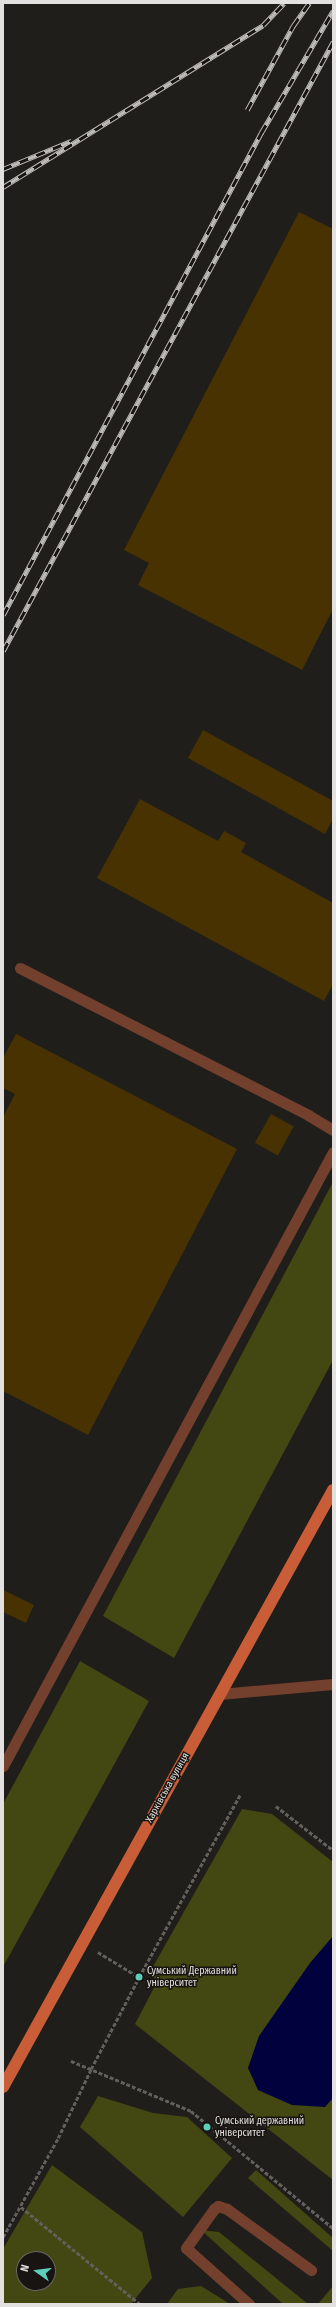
<!DOCTYPE html>
<html>
<head>
<meta charset="utf-8">
<style>
  body { margin:0 }
  #map { position:relative; width:336px; height:2307px; overflow:hidden; background:#201e1a; font-family:"Fira Sans Condensed",sans-serif }
  div>[style] { position:absolute }
  .green>* { inset:0; background:#434712 }
  .water>* { inset:0; background:#00013d }
  .building>* { inset:0; background:#493202; transform-origin:0 0 }
  .path>* { height:2.5px; margin-top:-1.25px; transform-origin:0; background:repeating-linear-gradient(90deg,#62605d 0 4px,transparent 0 6px) }
  .lane>* { height:11px; margin:-5.5px; padding:0 5.5px; transform-origin:5.5px; border-radius:5.5px; background:#74402e }
  .primary>* { height:12px; margin:-6px; padding:0 6px; transform-origin:6px; border-radius:6px; background:#c95d37 }
  .rail>* { height:4.5px; margin-top:-2.25px; transform-origin:0; background:repeating-linear-gradient(90deg,#171411 0 9px,#bebcb9 0 18px); box-sizing:border-box; border-block:1px solid #bebcb9 }
  .dots>* { width:11px; height:11px; translate:-50% -50%; box-sizing:border-box; border:2px solid #171411; border-radius:50% }
  span { translate:-50% -50%; white-space:nowrap; text-align:center; line-height:1.15; -webkit-text-stroke:3px #171411; paint-order:stroke }
  .street-label { font-size:10px; color:#e3e1df }
  .poi-label { font-size:10px; color:#e3e1df }
  .left { translate:0 -50%; text-align:left }
  .frame { position:absolute; inset:0; border:4px solid #e3e1df; pointer-events:none }
  .north { position:absolute; left:16px; top:2251px; width:40px; height:40px; box-sizing:border-box; background:#171411; border:1px solid #696663; border-radius:50%; rotate:284deg; font-size:11px; font-weight:700; line-height:16px; text-align:center; color:#e3e1df }
  .north::after { content:''; display:block; margin:auto; width:14px; height:18px; background:#5cceba; clip-path:polygon(50% 0,100% 100%,50% 72%,0 100%) }
</style>
</head>
<body>
<div id="map">
  <div class="green">
    <i style="clip-path:polygon(333px 1182px,333px 1360px,174px 1658px,103px 1616px)"></i>
    <i style="clip-path:polygon(80px 1661px,149px 1701px,3px 1967px,3px 1804px)"></i>
    <i style="clip-path:polygon(242px 1809px,272px 1814px,333px 1862px,333px 2180px,135px 2024px,157px 1982px,150px 1972px)"></i>
    <i style="clip-path:polygon(98px 2096px,153px 2113px,187px 2117px,232px 2158px,183px 2217px,80px 2127px)"></i>
    <i style="clip-path:polygon(evenodd,52px 2165px,142px 2232px,152px 2278px,131px 2304px,3px 2304px,3px 2249px,52px 2165px,24px 2259px,48px 2259px,48px 2283px,24px 2283px,24px 2259px)"></i>
    <i style="clip-path:polygon(256px 2170px,333px 2238px,333px 2251px,248px 2178px)"></i>
    <i style="clip-path:polygon(201px 2230px,219px 2232px,308px 2304px,283px 2304px)"></i>
    <i style="clip-path:polygon(201px 2286px,230px 2304px,167px 2304px,178px 2289px)"></i>
    <i style="clip-path:polygon(333px 2286px,333px 2304px,318px 2304px)"></i>
  </div>
  <div class="water">
    <i style="clip-path:polygon(333px 1936px,333px 2098px,325px 2107px,292px 2105px,258px 2090px,248px 2068px,259px 2036px,310px 1963px)"></i>
  </div>
  <div class="building">
    <i style="clip-path:polygon(299px 212px,333px 229px,333px 609px,302px 670px,138px 585px,149px 563px,124px 550px)"></i>
    <i style="clip-path:polygon(203px 730px,333px 801px,333px 819px,325px 834px,188px 758px)"></i>
    <i style="clip-path:polygon(140px 799px,218px 841px,224px 831px,246px 843px,241px 852px,333px 903px,333px 984px,324px 1001px,97px 878px)"></i>
    <i style="clip-path:polygon(16px 1034px,237px 1149px,88px 1435px,3px 1391px,3px 1117px,15px 1094px,3px 1088px,3px 1058px)"></i>
    <i style="left:271px;top:1114px;width:26px;height:33px;rotate:29deg"></i>
    <i style="clip-path:polygon(3px 1590px,34px 1605px,26px 1623px,3px 1612px)"></i>
  </div>
  <div class="path">
    <i style="left:276px;top:1806px;width:72px;rotate:37.7deg"></i>
    <i style="left:98px;top:1952px;width:48px;rotate:31.4deg"></i>
    <i style="left:71px;top:2061px;width:130px;rotate:22.6deg"></i>
    <i style="left:191px;top:2111px;width:184px;rotate:39.5deg"></i>
    <i style="left:21px;top:2207px;width:154px;rotate:39.2deg"></i>
    <i style="left:3px;top:2237px;width:113px;rotate:-60.9deg"></i>
    <i style="left:58px;top:2138px;width:76px;rotate:-64.4deg"></i>
    <i style="left:91px;top:2069px;width:104px;rotate:-62.4deg"></i>
    <i style="left:139px;top:1977px;width:210px;rotate:-61deg"></i>
  </div>
  <div class="lane">
    <i style="left:20px;top:968px;width:323px;rotate:27deg"></i>
    <i style="left:308px;top:1115px;width:29px;rotate:31deg"></i>
    <i style="left:220px;top:1694px;width:113px;rotate:-5.1deg"></i>
    <i style="left:3px;top:1766px;width:697px;rotate:-61.74deg"></i>
    <i style="left:249px;top:2304px;width:84px;rotate:-138.4deg"></i>
    <i style="left:186px;top:2248px;width:48px;rotate:-54.3deg"></i>
    <i style="left:214px;top:2209px;width:5px;rotate:-37deg"></i>
    <i style="left:218px;top:2206px;width:9px;rotate:18deg"></i>
    <i style="left:227px;top:2209px;width:104px;rotate:36deg"></i>
  </div>
  <div class="primary">
    <i style="left:3px;top:2087px;width:682px;rotate:-61.07deg"></i>
  </div>
  <div class="rail">
    <i style="left:247px;top:110px;width:96px;rotate:-61.3deg"></i>
    <i style="left:293px;top:26px;width:28px;rotate:-55deg"></i>
    <i style="left:3px;top:169px;width:74px;rotate:-22.4deg"></i>
    <i style="left:3px;top:187px;width:306px;rotate:-31.9deg"></i>
    <i style="left:263px;top:25px;width:30px;rotate:-46deg"></i>
    <i style="left:3px;top:615px;width:547px;rotate:-61.84deg"></i>
    <i style="left:261px;top:133px;width:142px;rotate:-59.5deg"></i>
    <i style="left:3px;top:651px;width:693px;rotate:-61.55deg"></i>
  </div>
  <div class="dots">
    <i style="left:139px;top:1977px;background:#5cceba"></i>
    <i style="left:207px;top:2127px;background:#5cceba"></i>
  </div>
  <div class="street-label">
    <span style="left:168px;top:1788px;rotate:-61deg">Харківська вулиця</span>
  </div>
  <div class="poi-label">
    <span class="left" style="left:147px;top:1977px">Сумський Державний<br>університет</span>
    <span class="left" style="left:215px;top:2127px">Сумський державний<br>університет</span>
  </div>
  <div class="frame"></div>
  <div class="north">N</div>
</div>
</body>
</html>
